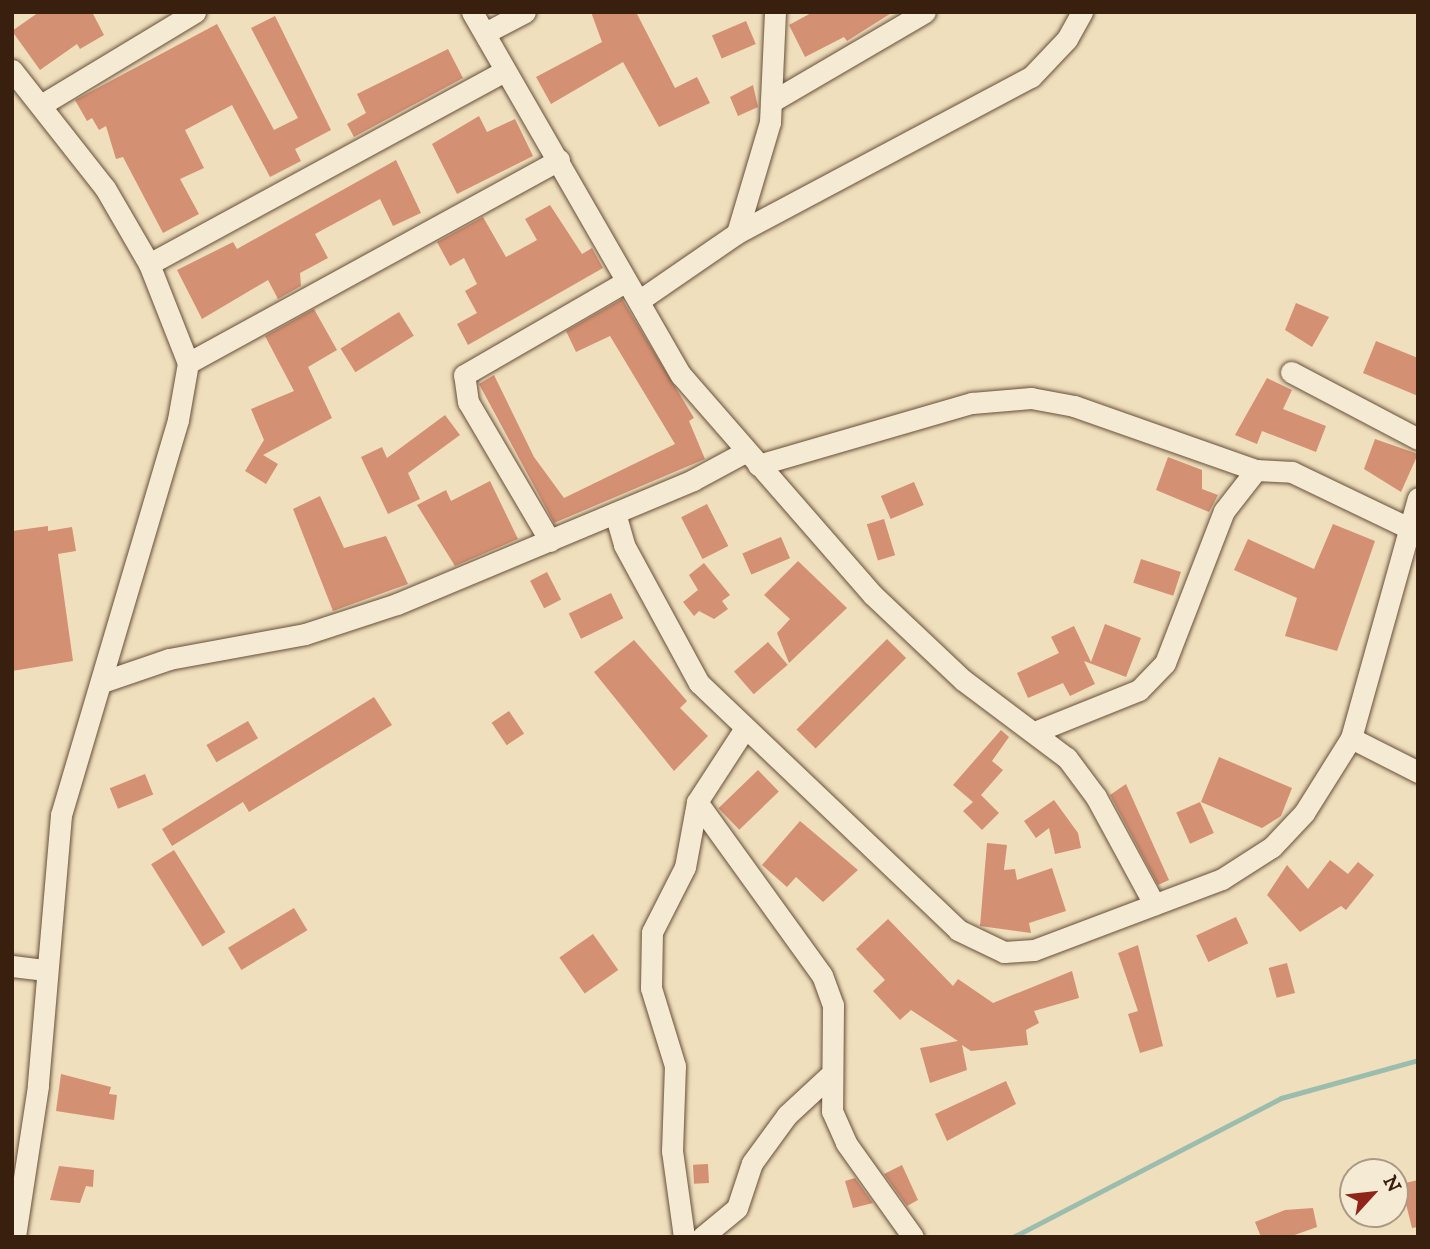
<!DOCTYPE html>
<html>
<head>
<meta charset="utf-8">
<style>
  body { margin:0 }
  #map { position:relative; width:1430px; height:1249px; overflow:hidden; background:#f0dfbc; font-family:"IM FELL DW Pica",serif }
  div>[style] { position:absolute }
  .stream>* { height:5px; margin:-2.5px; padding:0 2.5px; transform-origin:2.5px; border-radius:2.5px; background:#9bbdad }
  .building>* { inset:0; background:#d49072; transform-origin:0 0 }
  .roads { filter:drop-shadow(0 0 2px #67503a) drop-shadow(0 0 2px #67503a) }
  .street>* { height:21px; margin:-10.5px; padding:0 10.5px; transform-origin:10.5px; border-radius:10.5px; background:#f5ead3 }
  span { translate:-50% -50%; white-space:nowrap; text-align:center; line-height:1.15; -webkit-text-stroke:7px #f5ead3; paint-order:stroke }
  .frame { position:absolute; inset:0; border:14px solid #39200e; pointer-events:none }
  .north { position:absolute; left:1339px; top:1158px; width:70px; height:70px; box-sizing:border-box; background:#f5ead3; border:2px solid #aa9984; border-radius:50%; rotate:63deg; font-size:19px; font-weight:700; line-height:28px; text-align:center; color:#39200e }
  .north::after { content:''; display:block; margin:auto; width:24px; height:32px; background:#8f2418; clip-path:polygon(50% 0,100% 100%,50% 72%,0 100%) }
</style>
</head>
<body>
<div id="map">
  <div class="stream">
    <i style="left:1013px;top:1237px;width:302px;rotate:-27.4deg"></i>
    <i style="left:1281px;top:1098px;width:142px;rotate:-15.5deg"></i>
  </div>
  <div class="building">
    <i style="clip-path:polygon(39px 12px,92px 12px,104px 35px,80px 49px,77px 44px,40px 70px,12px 31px)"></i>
    <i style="clip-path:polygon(591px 12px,636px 12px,675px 88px,697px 77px,710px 103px,659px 127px,623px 62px,551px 104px,536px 77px,602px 42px)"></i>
    <i style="clip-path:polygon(813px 12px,893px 12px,847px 41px,844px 37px,805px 57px,789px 25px)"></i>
    <i style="clip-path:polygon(275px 16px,331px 130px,295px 149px,301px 161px,270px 177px,232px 105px,185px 130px,204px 168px,180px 179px,199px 214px,163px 233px,123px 157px,116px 159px,106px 126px,99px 130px,92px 118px,87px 121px,75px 100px,217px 24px,274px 130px,298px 118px,251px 28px)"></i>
    <i style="left:746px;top:21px;width:25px;height:37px;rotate:67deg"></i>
    <i style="clip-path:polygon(448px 49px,463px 78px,354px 137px,347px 124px,366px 113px,357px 94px)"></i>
    <i style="clip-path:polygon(753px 85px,758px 107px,738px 116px,730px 97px)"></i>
    <i style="clip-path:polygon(479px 116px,487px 132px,515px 119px,533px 156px,457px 194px,432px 144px)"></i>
    <i style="clip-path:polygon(396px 160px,421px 213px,393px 226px,380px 199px,315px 234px,328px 258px,300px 273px,301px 286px,278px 299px,268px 280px,202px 319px,177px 270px,233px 242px,237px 249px)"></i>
    <i style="clip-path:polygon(550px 205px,582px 254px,592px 248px,603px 268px,468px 345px,457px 324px,477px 313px,465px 291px,477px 284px,464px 258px,450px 266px,437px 242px,483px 217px,506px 257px,537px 240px,525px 219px)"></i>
    <i style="clip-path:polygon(622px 299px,694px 418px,689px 421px,705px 459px,554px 523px,479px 384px,494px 375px,534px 457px,564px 498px,675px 444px,610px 336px,576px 352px,566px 331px)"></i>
    <i style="clip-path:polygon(1296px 303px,1329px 317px,1312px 347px,1285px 330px)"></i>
    <i style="clip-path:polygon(314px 309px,337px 350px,308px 367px,332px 418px,263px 455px,278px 464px,266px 484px,245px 471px,264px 440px,251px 409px,294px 391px,265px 336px)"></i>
    <i style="left:399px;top:312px;width:28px;height:69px;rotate:58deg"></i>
    <i style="clip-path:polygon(1376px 341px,1418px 358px,1418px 396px,1363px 373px)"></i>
    <i style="clip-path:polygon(1267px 378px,1292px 390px,1283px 409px,1326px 426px,1316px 452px,1262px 431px,1257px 444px,1235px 435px)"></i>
    <i style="clip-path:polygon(445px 415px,460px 435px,408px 473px,420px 499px,388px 514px,361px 457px,382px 447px,387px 458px)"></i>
    <i style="clip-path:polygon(1375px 439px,1418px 454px,1401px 492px,1364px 469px)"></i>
    <i style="clip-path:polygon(1168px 457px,1202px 470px,1202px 489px,1218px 495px,1209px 512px,1156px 490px)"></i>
    <i style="clip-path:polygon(490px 481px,518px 539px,455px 566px,417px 505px,446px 490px,451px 501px)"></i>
    <i style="left:914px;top:482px;width:25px;height:36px;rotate:67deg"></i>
    <i style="clip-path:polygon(320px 496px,344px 548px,386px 536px,408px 584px,333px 611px,293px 509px)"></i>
    <i style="left:707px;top:504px;width:47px;height:29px;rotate:63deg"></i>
    <i style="left:884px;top:519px;width:38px;height:18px;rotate:73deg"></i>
    <i style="clip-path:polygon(1333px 524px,1375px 541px,1337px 651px,1285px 636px,1297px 598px,1234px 570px,1248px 539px,1314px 569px)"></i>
    <i style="clip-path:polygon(48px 526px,48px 531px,72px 527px,76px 551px,58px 554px,73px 661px,12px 671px,12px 531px)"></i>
    <i style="left:781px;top:537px;width:23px;height:42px;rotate:67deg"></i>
    <i style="left:1141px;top:559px;width:42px;height:25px;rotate:18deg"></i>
    <i style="clip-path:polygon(798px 561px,847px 608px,789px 663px,777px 633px,790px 619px,764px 595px)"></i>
    <i style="clip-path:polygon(704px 563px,730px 595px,722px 601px,728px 609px,714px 619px,699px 611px,694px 616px,683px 602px,698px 590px,689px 575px)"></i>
    <i style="left:547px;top:572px;width:31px;height:19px;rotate:63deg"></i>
    <i style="left:611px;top:593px;width:28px;height:47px;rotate:64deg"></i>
    <i style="clip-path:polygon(1105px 624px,1141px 638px,1126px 677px,1084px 661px,1095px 684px,1070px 696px,1063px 683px,1028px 698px,1017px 673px,1059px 653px,1051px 637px,1074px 626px,1091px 662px)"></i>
    <i style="left:887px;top:639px;width:27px;height:128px;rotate:45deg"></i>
    <i style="clip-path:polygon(634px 640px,687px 701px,680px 708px,708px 736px,674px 771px,594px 672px)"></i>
    <i style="left:768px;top:642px;width:30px;height:45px;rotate:49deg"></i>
    <i style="clip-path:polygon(374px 697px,392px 725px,249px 812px,243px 802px,172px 846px,162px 829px)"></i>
    <i style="left:509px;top:711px;width:27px;height:21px;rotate:56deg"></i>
    <i style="left:248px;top:721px;width:20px;height:48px;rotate:60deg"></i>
    <i style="clip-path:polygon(1001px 730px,1009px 737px,992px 761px,1003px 770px,981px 795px,999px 813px,982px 830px,963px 811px,973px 802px,953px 785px)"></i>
    <i style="clip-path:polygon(1219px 757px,1292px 788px,1281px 816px,1262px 828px,1201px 802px)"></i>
    <i style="left:758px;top:770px;width:30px;height:55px;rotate:46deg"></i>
    <i style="left:145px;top:774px;width:22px;height:38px;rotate:68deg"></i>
    <i style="clip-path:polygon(1126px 784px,1169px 880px,1158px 885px,1110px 795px)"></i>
    <i style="clip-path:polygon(1054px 800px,1078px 833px,1081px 848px,1055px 854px,1049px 828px,1036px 838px,1024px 821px)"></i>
    <i style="left:1200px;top:802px;width:34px;height:26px;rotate:66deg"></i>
    <i style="clip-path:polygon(800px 821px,858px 870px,823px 902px,796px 877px,787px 887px,762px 865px)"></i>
    <i style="clip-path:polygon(987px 843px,1007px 845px,1004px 870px,1015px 869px,1017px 880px,1052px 868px,1066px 911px,1029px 923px,1031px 933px,980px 926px)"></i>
    <i style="left:174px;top:850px;width:97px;height:27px;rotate:58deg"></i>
    <i style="clip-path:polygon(1330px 860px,1348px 874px,1358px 862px,1374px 875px,1346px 910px,1341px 906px,1300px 932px,1267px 895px,1287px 865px,1308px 889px)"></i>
    <i style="left:294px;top:908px;width:26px;height:77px;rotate:59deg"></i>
    <i style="left:1236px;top:917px;width:29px;height:44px;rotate:65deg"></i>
    <i style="clip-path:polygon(888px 919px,953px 986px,958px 979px,993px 1003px,1072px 971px,1079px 998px,1034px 1011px,1039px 1023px,1026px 1030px,1028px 1045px,971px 1051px,962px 1045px,967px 1070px,930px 1083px,920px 1048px,958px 1041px,911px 1010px,900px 1020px,873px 991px,885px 980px,856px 949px)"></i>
    <i style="left:593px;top:934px;width:44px;height:41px;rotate:55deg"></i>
    <i style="clip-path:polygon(1138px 945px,1163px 1046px,1140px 1053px,1128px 1014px,1138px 1011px,1118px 953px)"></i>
    <i style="left:1287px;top:963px;width:31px;height:19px;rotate:75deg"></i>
    <i style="clip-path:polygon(61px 1074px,111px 1087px,109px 1094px,117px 1095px,114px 1120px,56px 1111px)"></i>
    <i style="clip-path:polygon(1006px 1081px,1016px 1104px,947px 1141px,935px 1114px)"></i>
    <i style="left:708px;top:1164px;width:19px;height:15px;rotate:87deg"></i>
    <i style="clip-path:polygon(902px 1165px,918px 1200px,907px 1206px,884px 1174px)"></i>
    <i style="clip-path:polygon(59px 1166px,94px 1170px,93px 1187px,86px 1186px,80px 1203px,50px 1200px)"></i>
    <i style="clip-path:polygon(855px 1178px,873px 1203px,853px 1208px,845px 1181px)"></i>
    <i style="clip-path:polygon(1418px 1180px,1418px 1227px,1412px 1228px,1401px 1184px)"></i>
    <i style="clip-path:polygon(1313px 1208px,1317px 1227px,1289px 1237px,1261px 1237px,1255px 1222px,1285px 1210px)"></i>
  </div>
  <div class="roads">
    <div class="street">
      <i style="left:472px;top:12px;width:419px;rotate:60.1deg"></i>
      <i style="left:681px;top:375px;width:292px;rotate:48.9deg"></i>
      <i style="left:873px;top:595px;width:124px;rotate:43.4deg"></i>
      <i style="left:963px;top:680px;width:130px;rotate:36.9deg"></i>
      <i style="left:1067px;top:758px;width:49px;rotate:53.4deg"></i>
      <i style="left:1096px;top:797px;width:122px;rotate:61.5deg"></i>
      <i style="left:485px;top:33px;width:45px;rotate:-27.7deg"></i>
      <i style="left:12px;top:70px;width:150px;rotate:51.8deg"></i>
      <i style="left:105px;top:188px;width:88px;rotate:59.9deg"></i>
      <i style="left:149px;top:264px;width:106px;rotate:68.5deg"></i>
      <i style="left:188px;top:363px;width:58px;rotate:100deg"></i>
      <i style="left:178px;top:420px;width:412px;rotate:106.5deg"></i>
      <i style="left:61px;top:815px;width:272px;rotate:94.9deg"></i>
      <i style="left:38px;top:1086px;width:153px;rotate:98.7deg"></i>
      <i style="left:771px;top:102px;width:178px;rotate:-30.3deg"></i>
      <i style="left:41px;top:105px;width:180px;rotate:-31.1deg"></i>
      <i style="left:737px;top:233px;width:116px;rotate:-73.4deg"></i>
      <i style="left:770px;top:122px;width:110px;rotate:-87.4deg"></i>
      <i style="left:149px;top:264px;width:404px;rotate:-28.5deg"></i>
      <i style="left:640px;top:300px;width:118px;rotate:-34.6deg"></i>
      <i style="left:737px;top:233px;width:333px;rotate:-28deg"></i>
      <i style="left:1031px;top:77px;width:52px;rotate:-46.5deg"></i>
      <i style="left:1067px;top:39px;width:31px;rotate:-61deg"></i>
      <i style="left:188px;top:363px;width:423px;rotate:-28.7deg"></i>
      <i style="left:1291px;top:372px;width:144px;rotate:27.8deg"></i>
      <i style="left:758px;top:465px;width:223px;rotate:-16.2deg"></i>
      <i style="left:972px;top:403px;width:59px;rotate:-4.8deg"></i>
      <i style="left:1031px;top:398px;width:44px;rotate:10.5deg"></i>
      <i style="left:1074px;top:406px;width:193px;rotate:19.4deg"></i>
      <i style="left:615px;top:513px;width:33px;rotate:74deg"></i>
      <i style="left:624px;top:545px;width:157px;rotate:61.5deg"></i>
      <i style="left:699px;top:683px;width:358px;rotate:43.6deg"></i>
      <i style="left:958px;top:930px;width:51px;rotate:25.6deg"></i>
      <i style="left:1004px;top:952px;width:30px;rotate:-4deg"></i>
      <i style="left:1034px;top:950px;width:201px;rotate:-20.7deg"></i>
      <i style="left:1222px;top:879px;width:59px;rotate:-32.6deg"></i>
      <i style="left:1272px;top:847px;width:47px;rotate:-46.7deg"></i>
      <i style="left:1304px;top:813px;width:89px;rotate:-57.9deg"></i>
      <i style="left:1351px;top:738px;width:249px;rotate:-74.4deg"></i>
      <i style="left:550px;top:541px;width:161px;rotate:-120.5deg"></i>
      <i style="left:468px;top:402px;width:27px;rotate:-98deg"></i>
      <i style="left:464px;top:375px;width:186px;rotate:-30deg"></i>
      <i style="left:102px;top:682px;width:71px;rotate:-18.9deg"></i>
      <i style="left:169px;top:659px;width:138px;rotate:-10.4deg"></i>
      <i style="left:305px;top:634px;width:97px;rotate:-18.1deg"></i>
      <i style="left:397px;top:604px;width:321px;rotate:-22.7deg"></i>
      <i style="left:693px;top:480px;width:57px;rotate:-28.4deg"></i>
      <i style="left:1037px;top:731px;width:110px;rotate:-21.9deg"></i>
      <i style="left:1139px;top:690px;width:37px;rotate:-46deg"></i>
      <i style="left:1165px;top:663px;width:163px;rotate:-68.8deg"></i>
      <i style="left:1224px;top:511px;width:52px;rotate:-52deg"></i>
      <i style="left:1256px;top:470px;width:36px;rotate:3deg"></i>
      <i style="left:1292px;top:472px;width:127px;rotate:25.6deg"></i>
      <i style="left:1351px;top:738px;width:75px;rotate:26.9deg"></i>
      <i style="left:697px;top:802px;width:213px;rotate:54.2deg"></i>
      <i style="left:822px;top:975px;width:32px;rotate:70deg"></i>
      <i style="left:833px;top:1005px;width:106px;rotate:90.5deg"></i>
      <i style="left:832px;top:1111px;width:35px;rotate:66deg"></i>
      <i style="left:846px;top:1143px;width:115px;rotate:54.5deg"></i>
      <i style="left:12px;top:966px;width:32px;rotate:7deg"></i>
      <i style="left:684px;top:1237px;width:87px;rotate:-97.9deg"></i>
      <i style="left:672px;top:1151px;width:85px;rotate:-88deg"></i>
      <i style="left:675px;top:1066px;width:82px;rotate:-107.1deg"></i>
      <i style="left:651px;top:988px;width:56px;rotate:-89deg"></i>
      <i style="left:652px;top:932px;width:73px;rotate:-63.1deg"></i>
      <i style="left:685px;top:867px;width:66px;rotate:-79.5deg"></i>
      <i style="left:697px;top:802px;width:88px;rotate:-57deg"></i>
      <i style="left:702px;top:1237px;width:45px;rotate:-39.6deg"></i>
      <i style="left:737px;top:1208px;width:47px;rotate:-71.6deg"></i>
      <i style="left:752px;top:1163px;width:59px;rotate:-53.9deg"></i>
      <i style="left:787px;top:1115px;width:56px;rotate:-42.8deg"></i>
    </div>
  </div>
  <div class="frame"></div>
  <div class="north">N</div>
</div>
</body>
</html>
